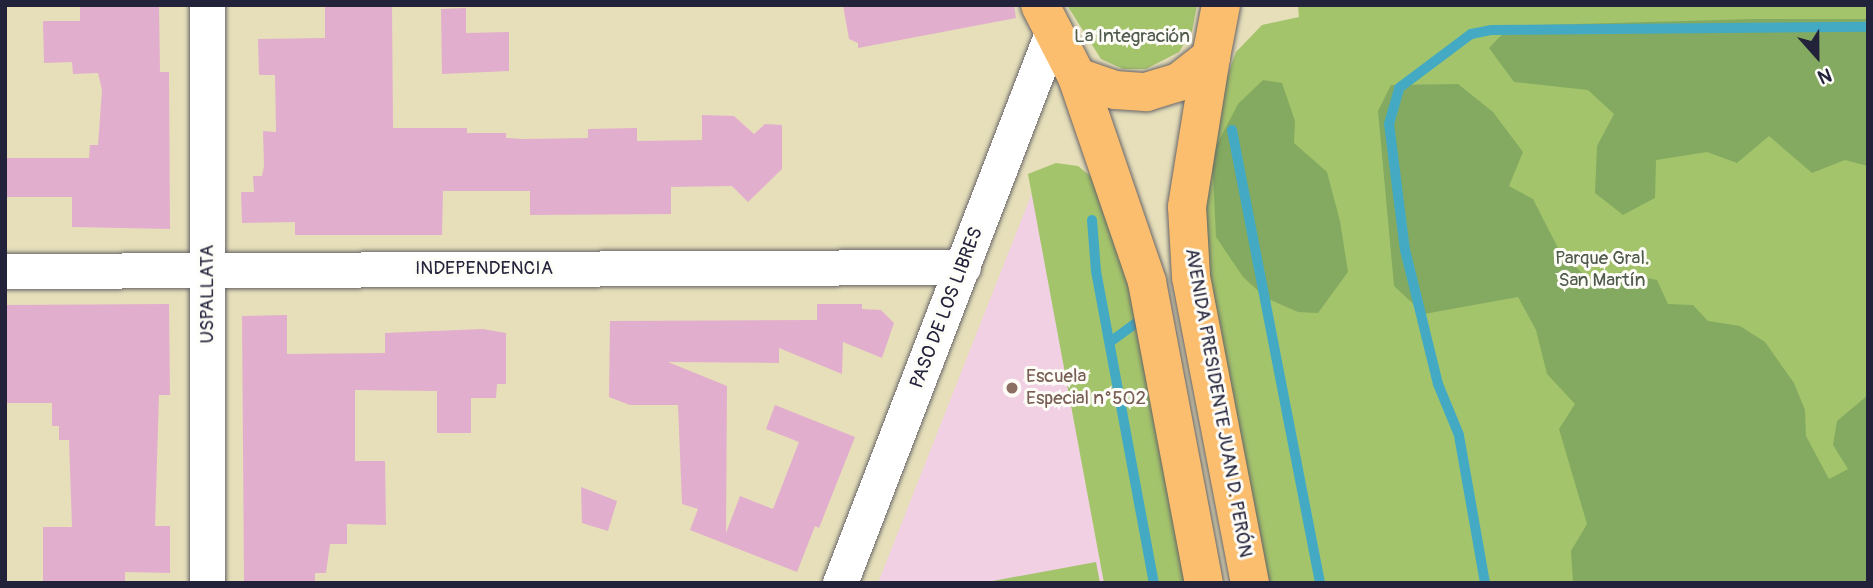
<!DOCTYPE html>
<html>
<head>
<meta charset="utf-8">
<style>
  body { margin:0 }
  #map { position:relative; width:1873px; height:588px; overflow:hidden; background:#e6dfba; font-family:Pangolin,sans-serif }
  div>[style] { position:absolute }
  .built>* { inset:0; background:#f1d0e3 }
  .green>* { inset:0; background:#a4c46c }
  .forest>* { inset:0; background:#83aa60 }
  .stream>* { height:10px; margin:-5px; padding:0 5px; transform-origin:5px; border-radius:5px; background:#44aac4 }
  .building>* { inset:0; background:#e2aecd }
  .roads { filter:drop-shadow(0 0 2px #676467) drop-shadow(0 0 2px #676467) }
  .minor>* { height:35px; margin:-17.5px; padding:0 17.5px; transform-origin:17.5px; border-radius:17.5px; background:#fff }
  .major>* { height:38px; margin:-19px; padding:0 19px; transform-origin:19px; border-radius:19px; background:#fbbe6e }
  .dots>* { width:19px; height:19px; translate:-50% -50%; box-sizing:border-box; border:4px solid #fdfcf7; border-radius:50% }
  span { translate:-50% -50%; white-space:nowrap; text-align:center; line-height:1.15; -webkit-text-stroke:6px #fdfcf7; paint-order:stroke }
  .park-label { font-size:19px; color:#505b4c }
  .street-label { font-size:19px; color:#22223b }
  .education-label { font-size:19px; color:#785e54 }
  .left { translate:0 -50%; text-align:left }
  .frame { position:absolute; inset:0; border:7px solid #22223b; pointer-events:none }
  .north { position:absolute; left:1782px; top:21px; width:70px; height:70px; -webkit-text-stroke:5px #fdfcf7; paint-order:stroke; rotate:159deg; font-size:19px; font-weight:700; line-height:28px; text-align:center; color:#22223b }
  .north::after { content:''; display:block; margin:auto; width:24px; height:32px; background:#22223b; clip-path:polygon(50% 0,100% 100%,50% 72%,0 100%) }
</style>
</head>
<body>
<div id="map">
  <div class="built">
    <i style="clip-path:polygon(1032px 193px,1104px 583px,878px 583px)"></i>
  </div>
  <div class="green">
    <i style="clip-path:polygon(1067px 5px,1197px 5px,1192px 31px,1179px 52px,1146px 69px,1123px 69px,1101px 59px)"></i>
    <i style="clip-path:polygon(1298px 5px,1868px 5px,1868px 583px,1266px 583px,1204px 251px,1202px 209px,1213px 115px,1236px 52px,1262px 25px,1299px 17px)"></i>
    <i style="clip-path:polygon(1056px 163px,1078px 166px,1094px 179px,1115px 216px,1193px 583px,1104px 583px,1028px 174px)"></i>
    <i style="clip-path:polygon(1096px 562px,1100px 583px,987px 583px,987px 582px)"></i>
  </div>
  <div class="forest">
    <i style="clip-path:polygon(1753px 19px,1868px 19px,1868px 166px,1845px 160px,1812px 173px,1769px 136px,1737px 163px,1707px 152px,1656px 160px,1655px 198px,1623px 215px,1595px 193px,1597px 146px,1614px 114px,1588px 90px,1514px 82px,1489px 48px,1510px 26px)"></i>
    <i style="clip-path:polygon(1263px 80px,1282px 83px,1295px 121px,1294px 143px,1327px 172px,1340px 221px,1348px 272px,1318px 313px,1298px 312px,1266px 298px,1243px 277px,1216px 237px,1212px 154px,1238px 104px)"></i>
    <i style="clip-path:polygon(1458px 84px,1493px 112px,1523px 152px,1509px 186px,1533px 199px,1559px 250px,1593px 284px,1620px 272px,1657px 280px,1668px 304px,1693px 305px,1708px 321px,1740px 326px,1765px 342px,1794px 383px,1805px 410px,1806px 436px,1829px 479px,1848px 469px,1833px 445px,1837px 421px,1868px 395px,1868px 583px,1573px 583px,1571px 551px,1587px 524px,1559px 429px,1575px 404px,1547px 374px,1536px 330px,1518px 297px,1424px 314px,1394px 286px,1378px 111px,1391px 85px)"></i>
  </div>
  <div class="stream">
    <i style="left:1232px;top:130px;width:461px;rotate:79deg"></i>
    <i style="left:1092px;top:220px;width:51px;rotate:85.5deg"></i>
    <i style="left:1096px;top:271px;width:317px;rotate:79.5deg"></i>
    <i style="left:1110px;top:342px;width:39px;rotate:-36deg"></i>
    <i style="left:1485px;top:583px;width:150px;rotate:-100deg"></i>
    <i style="left:1459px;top:435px;width:55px;rotate:-112.4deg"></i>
    <i style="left:1438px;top:384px;width:138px;rotate:-103.8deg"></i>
    <i style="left:1405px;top:250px;width:127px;rotate:-97.2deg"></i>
    <i style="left:1389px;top:124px;width:37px;rotate:-74deg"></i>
    <i style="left:1399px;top:88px;width:90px;rotate:-36.9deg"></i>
    <i style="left:1471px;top:34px;width:20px;rotate:-11deg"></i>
    <i style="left:1491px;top:30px;width:377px;rotate:-0.5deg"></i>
  </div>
  <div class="building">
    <i style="clip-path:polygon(80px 5px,159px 5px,160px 72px,169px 72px,170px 229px,72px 227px,72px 197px,5px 197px,5px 158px,89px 158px,90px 145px,98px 145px,102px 90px,98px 73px,73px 74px,72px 62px,44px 63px,43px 21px,80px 21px)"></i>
    <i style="clip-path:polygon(325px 5px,392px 5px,393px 128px,467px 128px,467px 133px,506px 133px,506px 138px,523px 139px,588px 138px,588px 129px,637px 128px,637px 141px,702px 140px,702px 115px,734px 116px,754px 134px,765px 124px,782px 125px,782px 169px,748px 202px,732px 186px,671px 187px,671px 214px,530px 215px,530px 191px,443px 191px,442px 235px,295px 235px,295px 222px,242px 223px,241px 192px,254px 192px,253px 176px,262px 176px,264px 166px,263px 131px,276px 132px,275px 75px,259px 75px,258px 39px,325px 38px)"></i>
    <i style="clip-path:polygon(843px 5px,1014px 5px,1016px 18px,858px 48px,858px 43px,849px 39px)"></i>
    <i style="clip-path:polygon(466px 8px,466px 33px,509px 32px,509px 71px,442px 74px,441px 9px)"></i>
    <i style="clip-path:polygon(169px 304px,170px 395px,159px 395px,155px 526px,170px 526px,170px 573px,125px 572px,125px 583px,43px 583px,43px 527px,72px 527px,69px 440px,59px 440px,59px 426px,52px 426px,52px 403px,5px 403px,5px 305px)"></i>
    <i style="clip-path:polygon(817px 304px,862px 304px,862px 309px,881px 310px,894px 323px,882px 358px,843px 342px,842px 374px,779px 348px,779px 363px,668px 362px,727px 386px,726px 533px,740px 496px,773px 509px,799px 442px,766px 429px,775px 405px,855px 437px,819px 528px,815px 526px,797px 572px,690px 530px,698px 509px,682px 504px,678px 405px,630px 405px,609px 397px,610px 321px,817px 320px)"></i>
    <i style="clip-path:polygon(287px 315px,287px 354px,385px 353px,385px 333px,483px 329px,506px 333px,506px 384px,497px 384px,496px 398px,471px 398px,471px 433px,437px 433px,437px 391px,355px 390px,355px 461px,385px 461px,386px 525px,347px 524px,347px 544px,330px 544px,326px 573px,315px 573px,315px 583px,244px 583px,242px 316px)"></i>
    <i style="clip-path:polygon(581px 487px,617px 501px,608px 531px,582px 523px)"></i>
  </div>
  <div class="roads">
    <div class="minor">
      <i style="left:5px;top:271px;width:958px;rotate:-0.24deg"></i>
      <i style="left:207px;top:583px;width:578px;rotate:-90deg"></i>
      <i style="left:840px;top:583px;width:589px;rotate:-68.92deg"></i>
    </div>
    <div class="major">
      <i style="left:1040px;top:5px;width:81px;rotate:62.8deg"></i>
      <i style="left:1077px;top:77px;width:217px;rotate:71.1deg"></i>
      <i style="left:1147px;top:282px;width:306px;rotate:79.3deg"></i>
      <i style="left:1211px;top:57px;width:152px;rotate:99.1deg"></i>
      <i style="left:1187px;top:207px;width:70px;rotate:86.7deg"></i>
      <i style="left:1191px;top:277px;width:312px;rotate:79.1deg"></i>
      <i style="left:1077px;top:77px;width:40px;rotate:18.9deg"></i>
      <i style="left:1115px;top:90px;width:31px;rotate:4deg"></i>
      <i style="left:1146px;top:92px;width:34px;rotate:-17deg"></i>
      <i style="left:1179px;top:82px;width:41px;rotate:-38deg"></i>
      <i style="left:1211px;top:57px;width:53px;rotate:-79.1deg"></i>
    </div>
  </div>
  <div class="dots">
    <i style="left:1012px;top:388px;background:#8d6e63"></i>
  </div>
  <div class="park-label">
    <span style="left:1132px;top:37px">La Integración</span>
    <span style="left:1602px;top:270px">Parque Gral.<br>San Martín</span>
  </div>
  <div class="street-label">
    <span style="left:484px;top:269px">INDEPENDENCIA</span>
    <span style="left:208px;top:294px;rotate:-90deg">USPALLATA</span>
    <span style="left:947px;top:308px;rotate:-69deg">PASO DE LOS LIBRES</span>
    <span style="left:1218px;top:403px;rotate:80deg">AVENIDA PRESIDENTE JUAN D. PERÓN</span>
  </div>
  <div class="education-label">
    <span class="left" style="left:1026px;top:388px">Escuela<br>Especial n°502</span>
  </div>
  <div class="frame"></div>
  <div class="north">N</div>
</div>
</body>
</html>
